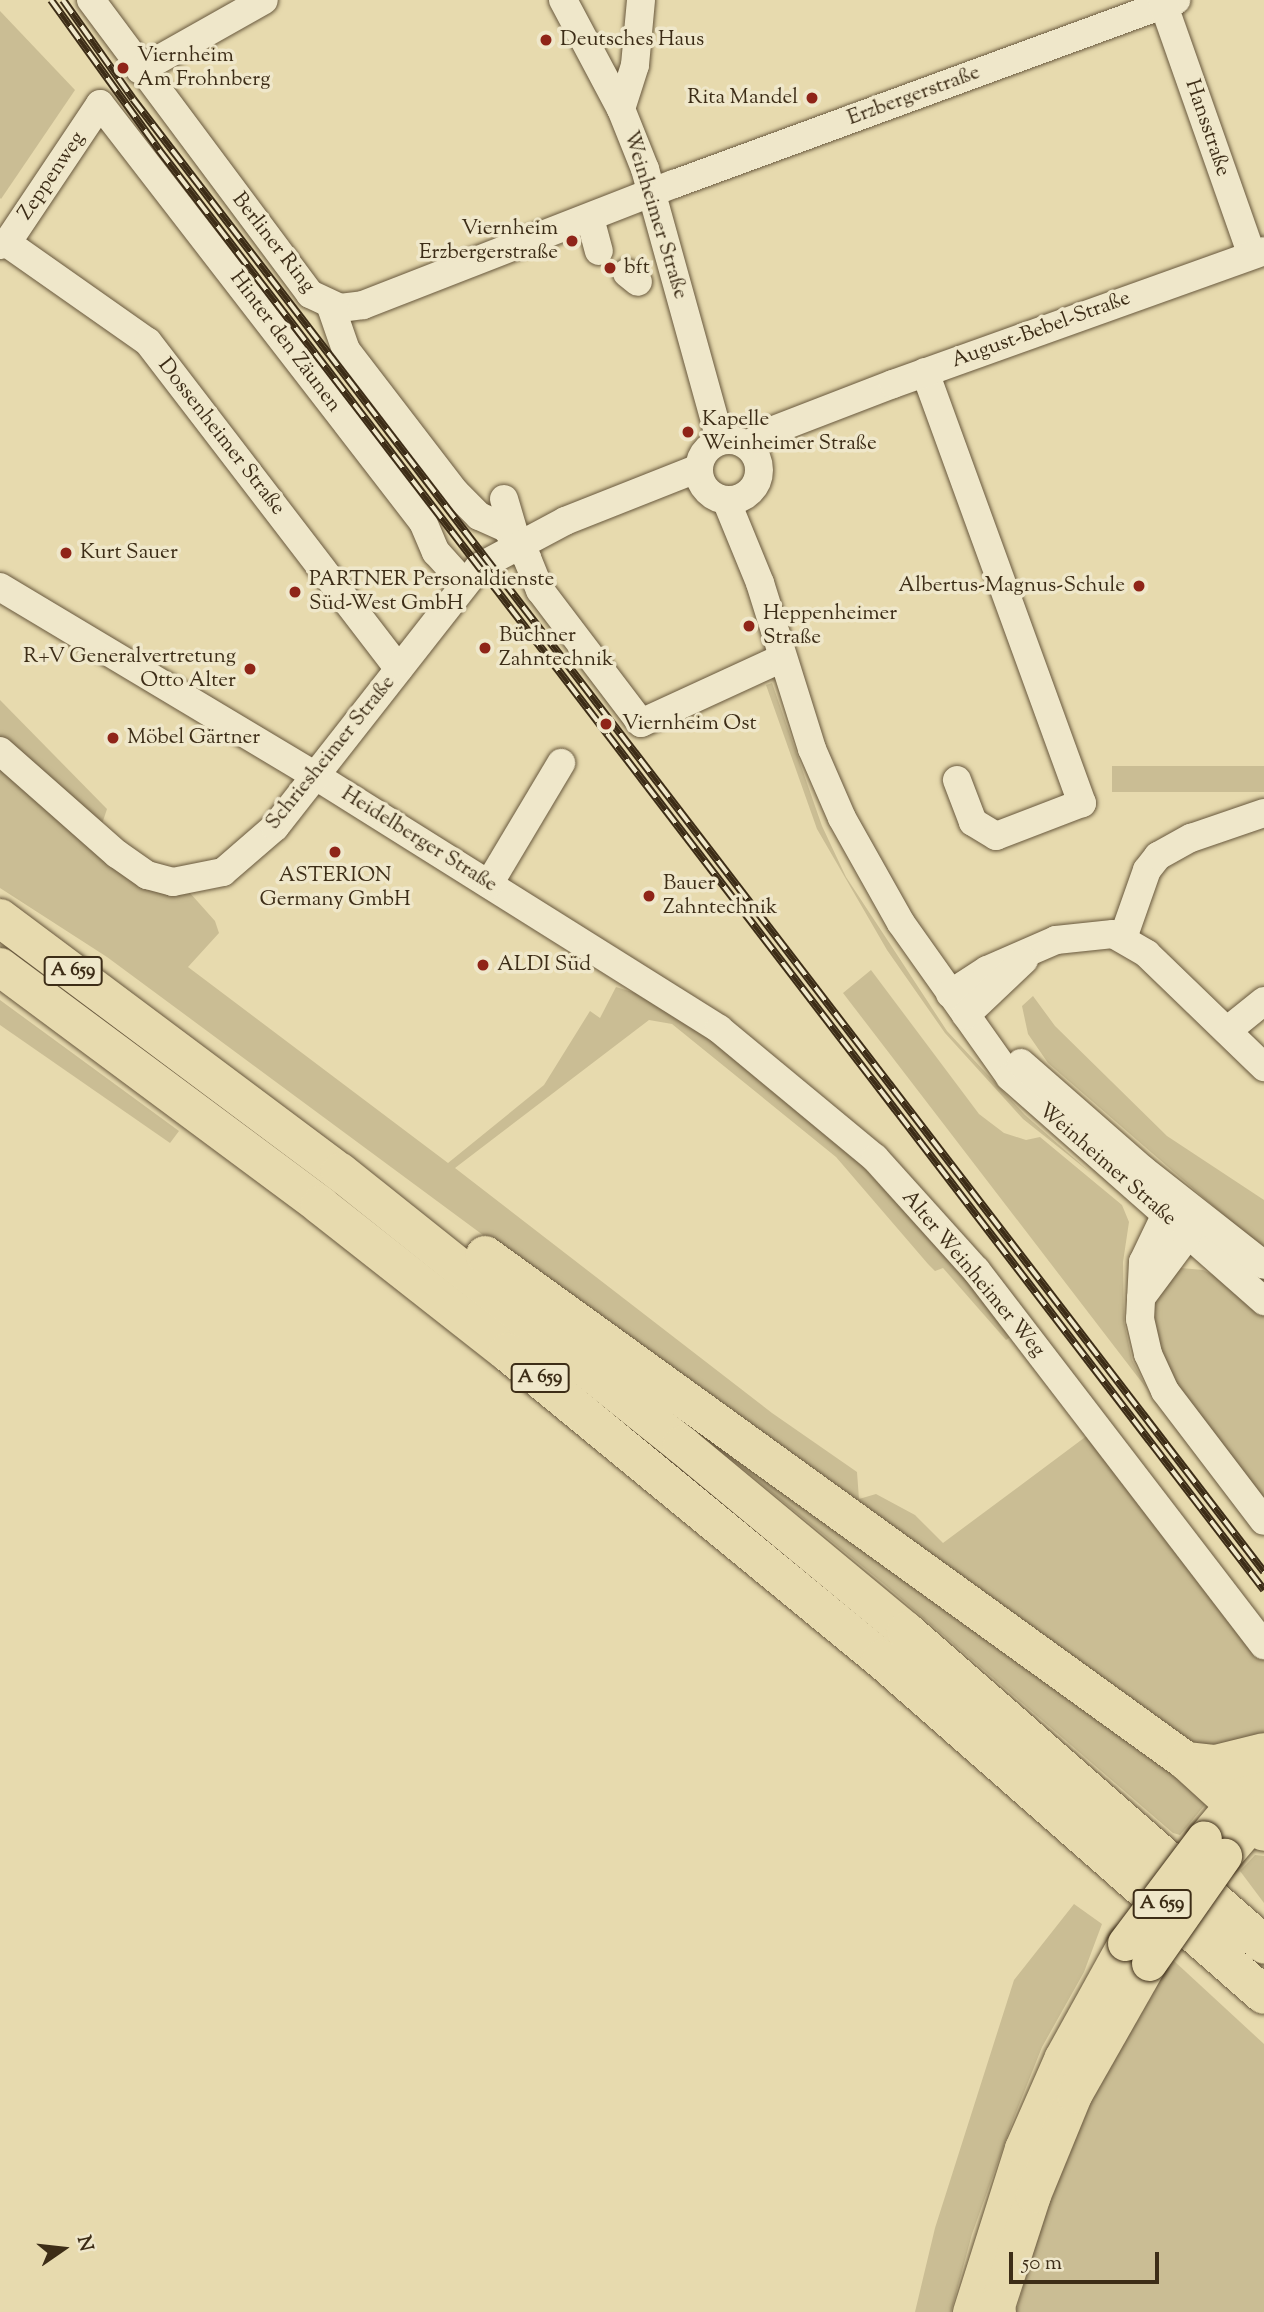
<!DOCTYPE html>
<html>
<head>
<meta charset="utf-8">
<style>
  body { margin:0 }
  #map { position:relative; width:1264px; height:2312px; overflow:hidden; background:#e7daae; font-family:"Sorts Mill Goudy",serif }
  div>[style] { position:absolute }
  .green>* { inset:0; background:#cabd94; transform-origin:0 0 }
  .roads { filter:drop-shadow(0 0 2px #68583d) drop-shadow(0 0 2px #68583d) }
  .minor>* { height:28px; margin:-14px; padding:0 14px; transform-origin:14px; border-radius:14px; background:#efe7ca }
  .minor>.ring { margin:-14px; padding:0; box-sizing:content-box; background:none; border:28px solid #efe7ca; border-radius:50% }
  .major>* { height:35px; margin:-17.5px; padding:0 17.5px; transform-origin:17.5px; border-radius:17.5px; background:#e7daae }
  .highway>* { height:38px; margin:-19px; padding:0 19px; transform-origin:19px; border-radius:19px; background:#e7daae }
  .rail>* { height:8px; margin-top:-4px; transform-origin:0; background:repeating-linear-gradient(90deg,#efe7ca 0 16px,#3d2d17 0 32px); box-sizing:border-box; border-block:2px solid #3d2d17 }
  .bridges { filter:drop-shadow(0 0 2px #3d2d17) drop-shadow(0 0 2px #3d2d17) }
  .major-bridge>* { height:35px; margin:-17.5px; padding:0 17.5px; transform-origin:17.5px; border-radius:17.5px; background:#e7daae }
  .dots>* { width:19px; height:19px; translate:-50% -50%; box-sizing:border-box; border:4px solid #efe7ca; border-radius:50% }
  span { translate:-50% -50%; white-space:nowrap; text-align:center; line-height:1.15; -webkit-text-stroke:7px #efe7ca; paint-order:stroke }
  .shield-label span { padding:2px 5px; background:#efe7ca; border:2px solid; border-radius:5px; -webkit-text-stroke-width:0 }
  .shield-label { font-size:19px; color:#3d2d17; font-weight:700 }
  .poi-label { font-size:21px; color:#3d2d17 }
  .left { translate:0 -50%; text-align:left }
  .right { translate:-100% -50%; text-align:right }
  .street-label { font-size:21px; color:#3d2d17 }
  .north { position:absolute; left:28px; top:2214px; width:70px; height:70px; -webkit-text-stroke:5px #efe7ca; paint-order:stroke; rotate:76deg; font-size:19px; font-weight:700; line-height:28px; text-align:center; color:#3d2d17 }
  .north::after { content:''; display:block; margin:auto; width:24px; height:32px; background:#3d2d17; clip-path:polygon(50% 0,100% 100%,50% 72%,0 100%) }
  .scale { position:absolute; left:1009px; top:2252px; width:150px; height:32px; box-sizing:border-box; border:4px solid #3d2d17; border-top:0; padding-left:9px; font-size:21px; line-height:24px; white-space:nowrap; color:#3d2d17; -webkit-text-stroke:5px #efe7ca; paint-order:stroke }
</style>
</head>
<body>
<div id="map">
  <div class="green">
    <i style="clip-path:polygon(0 11px,75px 90px,1px 199px,0 198px)"></i>
    <i style="clip-path:polygon(772px 683px,822px 826px,846px 877px,892px 947px,947px 1031px,1025px 1115px,1091px 1173px,1023px 1119px,945px 1033px,887px 950px,817px 829px,766px 685px)"></i>
    <i style="clip-path:polygon(0 700px,107px 809px,102px 824px,0 737px)"></i>
    <i style="left:1264px;top:766px;width:26px;height:152px;rotate:90deg"></i>
    <i style="clip-path:polygon(0 767px,159px 891px,190px 893px,215px 921px,219px 933px,188px 967px,448px 1163px,544px 1085px,590px 1011px,600px 1018px,616px 987px,655px 999px,735px 1054px,842px 1144px,943px 1253px,1012px 1336px,1006px 1340px,943px 1268px,935px 1271px,928px 1264px,836px 1157px,672px 1024px,649px 1020px,455px 1168px,772px 1413px,857px 1472px,859px 1499px,876px 1494px,915px 1515px,943px 1543px,1088px 1435px,1264px 1656px,1264px 1735px,1209px 1754px,847px 1504px,107px 957px,0 888px)"></i>
    <i style="clip-path:polygon(871px 970px,979px 1114px,1004px 1133px,1026px 1140px,1040px 1137px,1122px 1205px,1129px 1222px,1123px 1262px,1124px 1322px,1132px 1360px,1147px 1389px,843px 993px)"></i>
    <i style="clip-path:polygon(1033px 996px,1055px 1026px,1167px 1136px,1264px 1200px,1264px 1250px,1048px 1063px,1028px 1034px,1022px 1006px)"></i>
    <i style="clip-path:polygon(0 1000px,179px 1131px,170px 1143px,0 1025px)"></i>
    <i style="clip-path:polygon(1181px 1268px,1203px 1270px,1221px 1279px,1264px 1316px,1264px 1504px,1184px 1400px,1165px 1365px,1152px 1315px,1156px 1292px)"></i>
    <i style="clip-path:polygon(585px 1340px,1118px 1725px,1208px 1801px,1180px 1835px,1173px 1833px,884px 1584px)"></i>
    <i style="clip-path:polygon(1255px 1855px,1264px 1856px,1264px 1903px,1240px 1871px)"></i>
    <i style="clip-path:polygon(1074px 1904px,1102px 1924px,1084px 1972px,1042px 2047px,1013px 2120px,972px 2234px,951px 2312px,915px 2312px,935px 2228px,1014px 1980px)"></i>
    <i style="clip-path:polygon(1173px 1960px,1264px 2044px,1264px 2312px,1016px 2312px,1049px 2196px,1078px 2125px,1143px 2002px)"></i>
  </div>
  <div class="roads">
    <div class="minor">
      <i style="left:91px;top:0;width:367px;rotate:53.3deg"></i>
      <i style="left:310px;top:294px;width:33px;rotate:25deg"></i>
      <i style="left:340px;top:308px;width:23px;rotate:-7deg"></i>
      <i style="left:363px;top:305px;width:334px;rotate:-21.3deg"></i>
      <i style="left:674px;top:184px;width:535px;rotate:-20.13deg"></i>
      <i style="left:563px;top:0;width:123px;rotate:62deg"></i>
      <i style="left:621px;top:109px;width:65px;rotate:68.2deg"></i>
      <i style="left:645px;top:169px;width:281px;rotate:74.5deg"></i>
      <i style="left:1162px;top:0;width:270px;rotate:70.6deg"></i>
      <i style="left:140px;top:70px;width:142px;rotate:-29.4deg"></i>
      <i style="left:621px;top:109px;width:46px;rotate:-72.3deg"></i>
      <i style="left:635px;top:65px;width:65px;rotate:-84.7deg"></i>
      <i style="left:590px;top:218px;width:34px;rotate:75deg"></i>
      <i style="left:7px;top:243px;width:172px;rotate:35.1deg"></i>
      <i style="left:148px;top:342px;width:412px;rotate:52.5deg"></i>
      <i style="left:0;top:245px;width:7px;rotate:-16deg"></i>
      <i style="left:7px;top:243px;width:167px;rotate:-56.2deg"></i>
      <i style="left:100px;top:104px;width:528px;rotate:52.31deg"></i>
      <i style="left:423px;top:522px;width:33px;rotate:67deg"></i>
      <i style="left:436px;top:552px;width:42px;rotate:47.9deg"></i>
      <i style="left:627px;top:273px;width:14px;rotate:39deg"></i>
      <i style="left:331px;top:307px;width:46px;rotate:70.8deg"></i>
      <i style="left:346px;top:350px;width:179px;rotate:52.5deg"></i>
      <i style="left:455px;top:492px;width:34px;rotate:45deg"></i>
      <i style="left:479px;top:516px;width:30px;rotate:24deg"></i>
      <i style="left:506px;top:528px;width:37px;rotate:55deg"></i>
      <i style="left:527px;top:558px;width:35px;rotate:68deg"></i>
      <i style="left:540px;top:590px;width:167px;rotate:52.8deg"></i>
      <i style="left:641px;top:723px;width:155px;rotate:-24.7deg"></i>
      <i style="left:925px;top:372px;width:459px;rotate:70deg"></i>
      <i style="left:1082px;top:803px;width:92px;rotate:159deg"></i>
      <i style="left:996px;top:836px;width:27px;rotate:-149deg"></i>
      <i style="left:973px;top:822px;width:45px;rotate:-110.9deg"></i>
      <i class="ring" style="left:699px;top:440px;width:32px;height:32px"></i>
      <i style="left:747px;top:445px;width:28px;rotate:-30deg"></i>
      <i style="left:771px;top:431px;width:131px;rotate:-21.1deg"></i>
      <i style="left:893px;top:384px;width:394px;rotate:-19.7deg"></i>
      <i style="left:504px;top:499px;width:46px;rotate:73.5deg"></i>
      <i style="left:726px;top:500px;width:90px;rotate:67.7deg"></i>
      <i style="left:760px;top:583px;width:174px;rotate:72.6deg"></i>
      <i style="left:812px;top:749px;width:75px;rotate:66.5deg"></i>
      <i style="left:842px;top:818px;width:120px;rotate:60.7deg"></i>
      <i style="left:901px;top:923px;width:189px;rotate:54.7deg"></i>
      <i style="left:1010px;top:1077px;width:339px;rotate:41.4deg"></i>
      <i style="left:0;top:587px;width:368px;rotate:30.9deg"></i>
      <i style="left:316px;top:776px;width:476px;rotate:32.1deg"></i>
      <i style="left:719px;top:1029px;width:202px;rotate:39.6deg"></i>
      <i style="left:875px;top:1158px;width:151px;rotate:48deg"></i>
      <i style="left:976px;top:1270px;width:473px;rotate:52.5deg"></i>
      <i style="left:0;top:751px;width:156px;rotate:41.4deg"></i>
      <i style="left:117px;top:854px;width:37px;rotate:35deg"></i>
      <i style="left:147px;top:875px;width:27px;rotate:15deg"></i>
      <i style="left:173px;top:882px;width:51px;rotate:-11.3deg"></i>
      <i style="left:223px;top:872px;width:69px;rotate:-40.9deg"></i>
      <i style="left:275px;top:827px;width:330px;rotate:-51.9deg"></i>
      <i style="left:479px;top:567px;width:98px;rotate:-28.1deg"></i>
      <i style="left:565px;top:521px;width:144px;rotate:-21.6deg"></i>
      <i style="left:489px;top:884px;width:141px;rotate:-59.2deg"></i>
      <i style="left:1123px;top:938px;width:72px;rotate:-70.6deg"></i>
      <i style="left:1147px;top:870px;width:18px;rotate:-52deg"></i>
      <i style="left:1158px;top:856px;width:38px;rotate:-29deg"></i>
      <i style="left:1191px;top:838px;width:77px;rotate:-18.9deg"></i>
      <i style="left:950px;top:994px;width:44px;rotate:-33deg"></i>
      <i style="left:987px;top:970px;width:75px;rotate:-23.5deg"></i>
      <i style="left:1056px;top:940px;width:57px;rotate:-6deg"></i>
      <i style="left:1113px;top:934px;width:39px;rotate:30deg"></i>
      <i style="left:1147px;top:954px;width:163px;rotate:44deg"></i>
      <i style="left:966px;top:1015px;width:80px;rotate:-43.5deg"></i>
      <i style="left:1228px;top:1030px;width:46px;rotate:-38.9deg"></i>
      <i style="left:1021px;top:1063px;width:161px;rotate:41.2deg"></i>
      <i style="left:1142px;top:1169px;width:155px;rotate:38.2deg"></i>
      <i style="left:1180px;top:1210px;width:16px;rotate:158deg"></i>
      <i style="left:1165px;top:1216px;width:51px;rotate:115.6deg"></i>
      <i style="left:1143px;top:1262px;width:57px;rotate:93deg"></i>
      <i style="left:1140px;top:1319px;width:36px;rotate:77deg"></i>
      <i style="left:1148px;top:1354px;width:41px;rotate:65.3deg"></i>
      <i style="left:1165px;top:1391px;width:163px;rotate:52.7deg"></i>
      <i style="left:1141px;top:1298px;width:77px;rotate:-53.4deg"></i>
      <i style="left:1187px;top:1236px;width:19px;rotate:-74deg"></i>
    </div>
    <div class="major">
      <i style="left:1204px;top:1838px;width:93px;rotate:-49.8deg"></i>
      <i style="left:1224px;top:1856px;width:62px;rotate:-49.6deg"></i>
      <i style="left:970px;top:2312px;width:172px;rotate:-72.4deg"></i>
      <i style="left:1022px;top:2148px;width:99px;rotate:-66.3deg"></i>
      <i style="left:1062px;top:2057px;width:130px;rotate:-61.1deg"></i>
      <i style="left:995px;top:2312px;width:123px;rotate:-72deg"></i>
      <i style="left:1033px;top:2195px;width:108px;rotate:-67.7deg"></i>
      <i style="left:1074px;top:2095px;width:152px;rotate:-60.4deg"></i>
    </div>
    <div class="highway">
      <i style="left:0;top:918px;width:424px;rotate:36.8deg"></i>
      <i style="left:340px;top:1172px;width:438px;rotate:38.6deg"></i>
      <i style="left:682px;top:1445px;width:291px;rotate:39.7deg"></i>
      <i style="left:906px;top:1631px;width:476px;rotate:41.2deg"></i>
      <i style="left:0;top:967px;width:399px;rotate:36.6deg"></i>
      <i style="left:320px;top:1205px;width:238px;rotate:38.2deg"></i>
      <i style="left:507px;top:1352px;width:484px;rotate:39.4deg"></i>
      <i style="left:881px;top:1659px;width:509px;rotate:41.26deg"></i>
      <i style="left:485px;top:1255px;width:865px;rotate:35.82deg"></i>
      <i style="left:1186px;top:1761px;width:105px;rotate:42.3deg"></i>
      <i style="left:1186px;top:1761px;width:30px;rotate:6deg"></i>
      <i style="left:1216px;top:1764px;width:49px;rotate:-14deg"></i>
      <i style="left:996px;top:2307px;width:5px;rotate:79deg"></i>
    </div>
  </div>
  <div class="rail">
    <i style="left:51px;top:0;width:185px;rotate:54.2deg"></i>
    <i style="left:159px;top:150px;width:1815px;rotate:52.5deg"></i>
    <i style="left:63px;top:0;width:121px;rotate:54.7deg"></i>
    <i style="left:133px;top:99px;width:1857px;rotate:52.48deg"></i>
  </div>
  <div class="bridges">
    <div class="major-bridge">
      <i style="left:1125px;top:1943px;width:131px;rotate:-53deg"></i>
      <i style="left:1149px;top:1963px;width:131px;rotate:-55deg"></i>
    </div>
  </div>
  <div class="dots">
    <i style="left:546px;top:40px;background:#8f2418"></i>
    <i style="left:123px;top:68px;background:#8f2418"></i>
    <i style="left:812px;top:98px;background:#8f2418"></i>
    <i style="left:572px;top:241px;background:#8f2418"></i>
    <i style="left:610px;top:268px;background:#8f2418"></i>
    <i style="left:688px;top:432px;background:#8f2418"></i>
    <i style="left:66px;top:553px;background:#8f2418"></i>
    <i style="left:1139px;top:586px;background:#8f2418"></i>
    <i style="left:295px;top:592px;background:#8f2418"></i>
    <i style="left:749px;top:626px;background:#8f2418"></i>
    <i style="left:485px;top:648px;background:#8f2418"></i>
    <i style="left:250px;top:669px;background:#8f2418"></i>
    <i style="left:606px;top:724px;background:#8f2418"></i>
    <i style="left:113px;top:738px;background:#8f2418"></i>
    <i style="left:335px;top:852px;background:#8f2418"></i>
    <i style="left:649px;top:896px;background:#8f2418"></i>
    <i style="left:483px;top:965px;background:#8f2418"></i>
  </div>
  <div class="shield-label">
    <span style="left:73px;top:971px">A 659</span>
    <span style="left:540px;top:1378px">A 659</span>
    <span style="left:1162px;top:1904px">A 659</span>
  </div>
  <div class="poi-label">
    <span class="left" style="left:560px;top:40px">Deutsches Haus</span>
    <span class="left" style="left:137px;top:68px">Viernheim<br>Am Frohnberg</span>
    <span class="right" style="left:798px;top:98px">Rita Mandel</span>
    <span class="right" style="left:558px;top:241px">Viernheim<br>Erzbergerstraße</span>
    <span class="left" style="left:624px;top:268px">bft</span>
    <span class="left" style="left:702px;top:432px">Kapelle<br>Weinheimer Straße</span>
    <span class="left" style="left:80px;top:553px">Kurt Sauer</span>
    <span class="left" style="left:309px;top:592px">PARTNER Personaldienste<br>Süd-West GmbH</span>
    <span class="right" style="left:1125px;top:586px">Albertus-Magnus-Schule</span>
    <span class="left" style="left:763px;top:626px">Heppenheimer<br>Straße</span>
    <span class="left" style="left:499px;top:648px">Büchner<br>Zahntechnik</span>
    <span class="right" style="left:236px;top:669px">R+V Generalvertretung<br>Otto Alter</span>
    <span class="left" style="left:622px;top:724px">Viernheim Ost</span>
    <span class="left" style="left:127px;top:738px">Möbel Gärtner</span>
    <span style="left:335px;top:888px">ASTERION<br>Germany GmbH</span>
    <span class="left" style="left:663px;top:896px">Bauer<br>Zahntechnik</span>
    <span class="left" style="left:497px;top:965px">ALDI Süd</span>
  </div>
  <div class="street-label">
    <span style="left:914px;top:96px;rotate:-20deg">Erzbergerstraße</span>
    <span style="left:1207px;top:128px;rotate:71deg">Hansstraße</span>
    <span style="left:52px;top:176px;rotate:-56deg">Zeppenweg</span>
    <span style="left:655px;top:215px;rotate:73deg">Weinheimer Straße</span>
    <span style="left:273px;top:243px;rotate:52deg">Berliner Ring</span>
    <span style="left:1041px;top:330px;rotate:-20deg">August-Bebel-Straße</span>
    <span style="left:285px;top:342px;rotate:53deg">Hinter den Zäunen</span>
    <span style="left:221px;top:437px;rotate:52deg">Dossenheimer Straße</span>
    <span style="left:331px;top:753px;rotate:-51deg">Schriesheimer Straße</span>
    <span style="left:419px;top:840px;rotate:32deg">Heidelberger Straße</span>
    <span style="left:1107px;top:1165px;rotate:41deg">Weinheimer Straße</span>
    <span style="left:973px;top:1274px;rotate:50deg">Alter Weinheimer Weg</span>
  </div>
  <div class="north">N</div>
  <div class="scale">50 m</div>
</div>
</body>
</html>
